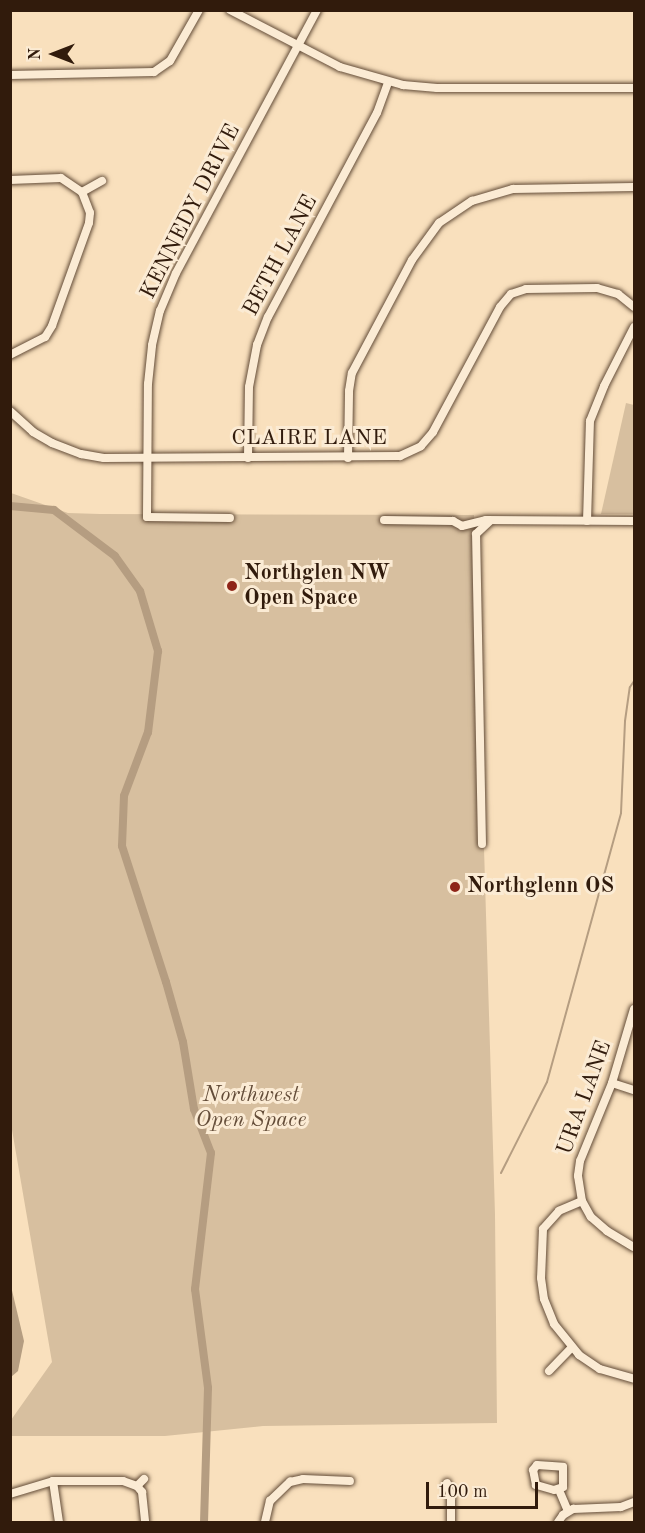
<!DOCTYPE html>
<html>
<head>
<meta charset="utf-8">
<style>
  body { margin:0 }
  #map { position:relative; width:645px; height:1533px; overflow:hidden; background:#f9e0bd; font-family:"Old Standard TT",serif }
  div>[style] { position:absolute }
  .green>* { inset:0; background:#d7bf9f }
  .water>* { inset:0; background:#b59d81 }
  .stream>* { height:2px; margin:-1px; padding:0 1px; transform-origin:1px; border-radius:1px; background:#b59d81 }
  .canal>* { height:8px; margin:-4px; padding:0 4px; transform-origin:4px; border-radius:4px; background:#b59d81 }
  .roads { filter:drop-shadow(0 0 2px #634c38) drop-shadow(0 0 2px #634c38) }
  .street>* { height:8px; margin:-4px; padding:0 4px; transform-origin:4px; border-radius:4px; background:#fbebd4 }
  .dots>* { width:16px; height:16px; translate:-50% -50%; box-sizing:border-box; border:3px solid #fbebd4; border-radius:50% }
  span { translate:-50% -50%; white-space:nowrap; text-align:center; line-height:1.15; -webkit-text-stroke:6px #fbebd4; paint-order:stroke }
  .street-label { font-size:22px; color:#311b0c }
  .poi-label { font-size:22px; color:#311b0c; font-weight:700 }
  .left { translate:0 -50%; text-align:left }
  .park-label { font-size:22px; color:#634c38; font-style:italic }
  .frame { position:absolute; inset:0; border:12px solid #311b0c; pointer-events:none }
  .north { position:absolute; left:24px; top:24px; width:60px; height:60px; -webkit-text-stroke:4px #fbebd4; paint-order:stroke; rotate:270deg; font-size:16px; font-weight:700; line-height:24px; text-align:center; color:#311b0c }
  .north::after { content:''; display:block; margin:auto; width:21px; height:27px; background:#311b0c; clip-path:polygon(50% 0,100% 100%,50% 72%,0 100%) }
  .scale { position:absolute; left:426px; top:1482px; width:112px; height:27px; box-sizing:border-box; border:3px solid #311b0c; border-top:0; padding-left:8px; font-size:18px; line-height:21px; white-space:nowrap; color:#311b0c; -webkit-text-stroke:4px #fbebd4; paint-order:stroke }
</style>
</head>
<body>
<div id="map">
  <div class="green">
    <i style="clip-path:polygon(626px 403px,634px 405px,634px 514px,601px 514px)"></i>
    <i style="clip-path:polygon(11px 493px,68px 513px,100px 514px,474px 515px,495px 1214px,497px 1423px,263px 1426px,165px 1436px,11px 1436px,11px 1420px,52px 1362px,11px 1124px)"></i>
  </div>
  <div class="water">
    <i style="clip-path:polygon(10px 1282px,24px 1341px,18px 1371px,11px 1377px)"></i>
  </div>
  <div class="stream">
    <i style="left:501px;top:1173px;width:102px;rotate:-63.2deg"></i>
    <i style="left:547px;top:1082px;width:279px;rotate:-74.6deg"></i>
    <i style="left:621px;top:813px;width:92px;rotate:-87.5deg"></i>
    <i style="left:625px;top:721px;width:34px;rotate:-82deg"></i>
    <i style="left:630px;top:687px;width:7px;rotate:-56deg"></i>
  </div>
  <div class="canal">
    <i style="left:10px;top:506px;width:44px;rotate:5.2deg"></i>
    <i style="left:54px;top:510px;width:76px;rotate:37deg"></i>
    <i style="left:115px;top:556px;width:43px;rotate:54.5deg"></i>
    <i style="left:140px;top:591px;width:63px;rotate:73.3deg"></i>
    <i style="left:158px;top:651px;width:82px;rotate:97deg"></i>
    <i style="left:148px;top:732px;width:68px;rotate:110.6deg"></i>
    <i style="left:124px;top:796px;width:50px;rotate:92.3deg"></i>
    <i style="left:122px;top:846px;width:143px;rotate:72.1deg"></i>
    <i style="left:166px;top:982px;width:62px;rotate:74.2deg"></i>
    <i style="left:183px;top:1042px;width:68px;rotate:80.7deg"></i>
    <i style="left:194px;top:1109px;width:47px;rotate:68.9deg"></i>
    <i style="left:211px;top:1153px;width:137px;rotate:96.7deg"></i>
    <i style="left:195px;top:1289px;width:100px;rotate:82.5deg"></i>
    <i style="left:208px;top:1388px;width:134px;rotate:91.7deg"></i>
  </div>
  <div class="roads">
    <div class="street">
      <i style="left:230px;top:10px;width:124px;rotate:27.4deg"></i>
      <i style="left:340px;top:67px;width:66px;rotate:15.9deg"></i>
      <i style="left:403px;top:85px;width:34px;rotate:5deg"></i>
      <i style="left:437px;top:88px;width:197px"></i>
      <i style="left:10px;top:75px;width:144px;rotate:-1.2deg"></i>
      <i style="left:154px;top:72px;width:19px;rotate:-35deg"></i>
      <i style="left:170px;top:61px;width:59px;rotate:-60.4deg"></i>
      <i style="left:10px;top:180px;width:51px;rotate:-2.2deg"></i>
      <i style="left:61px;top:178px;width:25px;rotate:34deg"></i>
      <i style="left:82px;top:192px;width:22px;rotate:69deg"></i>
      <i style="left:90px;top:213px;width:10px;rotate:96deg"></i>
      <i style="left:89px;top:223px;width:109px;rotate:109.8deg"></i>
      <i style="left:52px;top:326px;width:13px;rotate:122deg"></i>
      <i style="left:45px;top:337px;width:39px;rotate:153deg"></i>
      <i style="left:82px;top:192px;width:23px;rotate:-29deg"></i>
      <i style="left:10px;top:411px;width:31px;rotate:42deg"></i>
      <i style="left:33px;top:432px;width:22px;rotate:30deg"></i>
      <i style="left:52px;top:443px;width:31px;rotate:21deg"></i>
      <i style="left:81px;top:454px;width:23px;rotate:10deg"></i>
      <i style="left:104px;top:458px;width:296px;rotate:-0.4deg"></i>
      <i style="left:400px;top:456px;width:23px;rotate:-25deg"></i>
      <i style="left:421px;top:446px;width:18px;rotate:-49deg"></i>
      <i style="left:433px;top:432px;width:142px;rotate:-61.8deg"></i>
      <i style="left:500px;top:307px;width:17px;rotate:-50deg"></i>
      <i style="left:511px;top:294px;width:16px;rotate:-18deg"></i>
      <i style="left:526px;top:289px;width:71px;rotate:-0.8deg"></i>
      <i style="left:597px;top:288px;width:22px;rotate:16deg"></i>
      <i style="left:618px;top:294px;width:21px;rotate:39deg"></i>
      <i style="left:248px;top:458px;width:71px;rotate:-89.2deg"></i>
      <i style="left:249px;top:387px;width:43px;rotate:-79.2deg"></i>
      <i style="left:257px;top:345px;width:30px;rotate:-69deg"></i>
      <i style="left:268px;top:317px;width:231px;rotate:-61.9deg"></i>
      <i style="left:377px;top:113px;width:33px;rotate:-70deg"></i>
      <i style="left:348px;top:458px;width:67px;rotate:-89.1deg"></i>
      <i style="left:349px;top:391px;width:18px;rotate:-81deg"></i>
      <i style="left:352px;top:373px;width:128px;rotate:-62deg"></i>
      <i style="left:412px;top:260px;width:46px;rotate:-53.9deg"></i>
      <i style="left:439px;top:223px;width:40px;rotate:-34deg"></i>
      <i style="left:472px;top:201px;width:43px;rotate:-16.3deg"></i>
      <i style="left:513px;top:189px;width:121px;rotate:-0.9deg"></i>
      <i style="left:230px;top:518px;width:83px;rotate:-179.3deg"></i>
      <i style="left:147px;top:517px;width:133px;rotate:-89.6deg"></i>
      <i style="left:148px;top:384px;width:39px;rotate:-84deg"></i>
      <i style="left:152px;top:345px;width:35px;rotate:-77deg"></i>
      <i style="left:160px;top:311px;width:41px;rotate:-67.2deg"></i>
      <i style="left:176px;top:273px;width:298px;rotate:-61.8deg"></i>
      <i style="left:384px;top:520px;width:69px;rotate:0.8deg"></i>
      <i style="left:453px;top:521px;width:10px;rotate:29deg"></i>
      <i style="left:462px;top:526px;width:25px;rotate:-14deg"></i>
      <i style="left:486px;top:520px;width:148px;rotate:0.4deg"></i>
      <i style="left:587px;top:521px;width:100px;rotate:-88.3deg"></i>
      <i style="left:590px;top:421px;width:38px;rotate:-68deg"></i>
      <i style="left:604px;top:386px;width:66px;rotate:-63deg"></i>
      <i style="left:482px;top:844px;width:310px;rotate:-91.1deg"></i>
      <i style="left:476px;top:534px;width:19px;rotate:-43deg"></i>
      <i style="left:634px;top:1009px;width:77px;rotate:106.6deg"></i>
      <i style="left:612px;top:1083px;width:84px;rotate:112.3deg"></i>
      <i style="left:580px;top:1161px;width:15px;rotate:98deg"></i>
      <i style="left:578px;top:1176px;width:25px;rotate:81deg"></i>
      <i style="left:582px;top:1201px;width:18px;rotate:61deg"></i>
      <i style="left:591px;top:1217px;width:21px;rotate:41deg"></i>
      <i style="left:607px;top:1231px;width:31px;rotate:31deg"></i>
      <i style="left:612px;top:1083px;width:23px;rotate:18deg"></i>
      <i style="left:582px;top:1201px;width:25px;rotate:157deg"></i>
      <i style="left:559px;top:1211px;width:24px;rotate:132deg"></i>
      <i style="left:543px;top:1229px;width:49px;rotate:92.3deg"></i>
      <i style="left:541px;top:1278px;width:21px;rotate:82deg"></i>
      <i style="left:544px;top:1299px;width:27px;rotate:68deg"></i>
      <i style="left:554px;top:1324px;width:40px;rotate:51deg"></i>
      <i style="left:579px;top:1355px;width:25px;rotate:34deg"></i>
      <i style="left:600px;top:1369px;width:35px;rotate:16deg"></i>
      <i style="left:549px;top:1371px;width:32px;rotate:-46deg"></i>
      <i style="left:537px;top:1465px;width:26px;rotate:4deg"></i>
      <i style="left:563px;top:1467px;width:20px;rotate:90deg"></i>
      <i style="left:563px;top:1487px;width:9px;rotate:162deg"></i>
      <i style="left:554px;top:1490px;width:19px;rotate:-164deg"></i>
      <i style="left:536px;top:1485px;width:15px;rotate:-101deg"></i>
      <i style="left:533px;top:1470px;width:6px;rotate:-51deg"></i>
      <i style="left:53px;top:1481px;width:41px;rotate:81.7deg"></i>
      <i style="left:447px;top:1483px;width:16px;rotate:75deg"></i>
      <i style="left:451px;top:1498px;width:24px;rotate:90deg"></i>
      <i style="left:137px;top:1486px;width:10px;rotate:-45deg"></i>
      <i style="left:559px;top:1490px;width:23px;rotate:67deg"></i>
      <i style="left:10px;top:1494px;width:45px;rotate:-16.8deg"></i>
      <i style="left:53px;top:1481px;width:70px"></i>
      <i style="left:123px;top:1481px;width:15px;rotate:20deg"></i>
      <i style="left:137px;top:1486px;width:8px;rotate:50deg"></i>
      <i style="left:142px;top:1492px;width:30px;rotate:84deg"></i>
      <i style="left:265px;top:1522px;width:22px;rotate:-77deg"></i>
      <i style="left:270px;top:1501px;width:28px;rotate:-44deg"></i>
      <i style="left:290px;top:1482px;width:13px;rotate:-13deg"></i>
      <i style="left:303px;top:1479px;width:47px;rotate:2.4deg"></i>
      <i style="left:558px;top:1522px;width:9px;rotate:-54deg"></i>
      <i style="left:563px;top:1515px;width:12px;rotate:-31deg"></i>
      <i style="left:573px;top:1509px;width:48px;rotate:-2.4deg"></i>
      <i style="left:621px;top:1507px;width:14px;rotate:-21deg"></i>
    </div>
  </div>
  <div class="dots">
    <i style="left:232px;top:586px;background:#8f2418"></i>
    <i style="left:455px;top:887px;background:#8f2418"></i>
  </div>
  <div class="street-label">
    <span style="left:191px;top:212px;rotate:-63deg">KENNEDY DRIVE</span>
    <span style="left:281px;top:256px;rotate:-62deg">BETH LANE</span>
    <span style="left:309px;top:439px">CLAIRE LANE</span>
    <span style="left:585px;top:1098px;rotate:-70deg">URA LANE</span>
  </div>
  <div class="poi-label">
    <span class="left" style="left:244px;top:586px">Northglen NW<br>Open Space</span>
    <span class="left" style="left:467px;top:887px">Northglenn OS</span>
  </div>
  <div class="park-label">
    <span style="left:251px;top:1108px">Northwest<br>Open Space</span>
  </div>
  <div class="frame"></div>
  <div class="north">N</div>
  <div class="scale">100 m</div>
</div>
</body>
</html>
